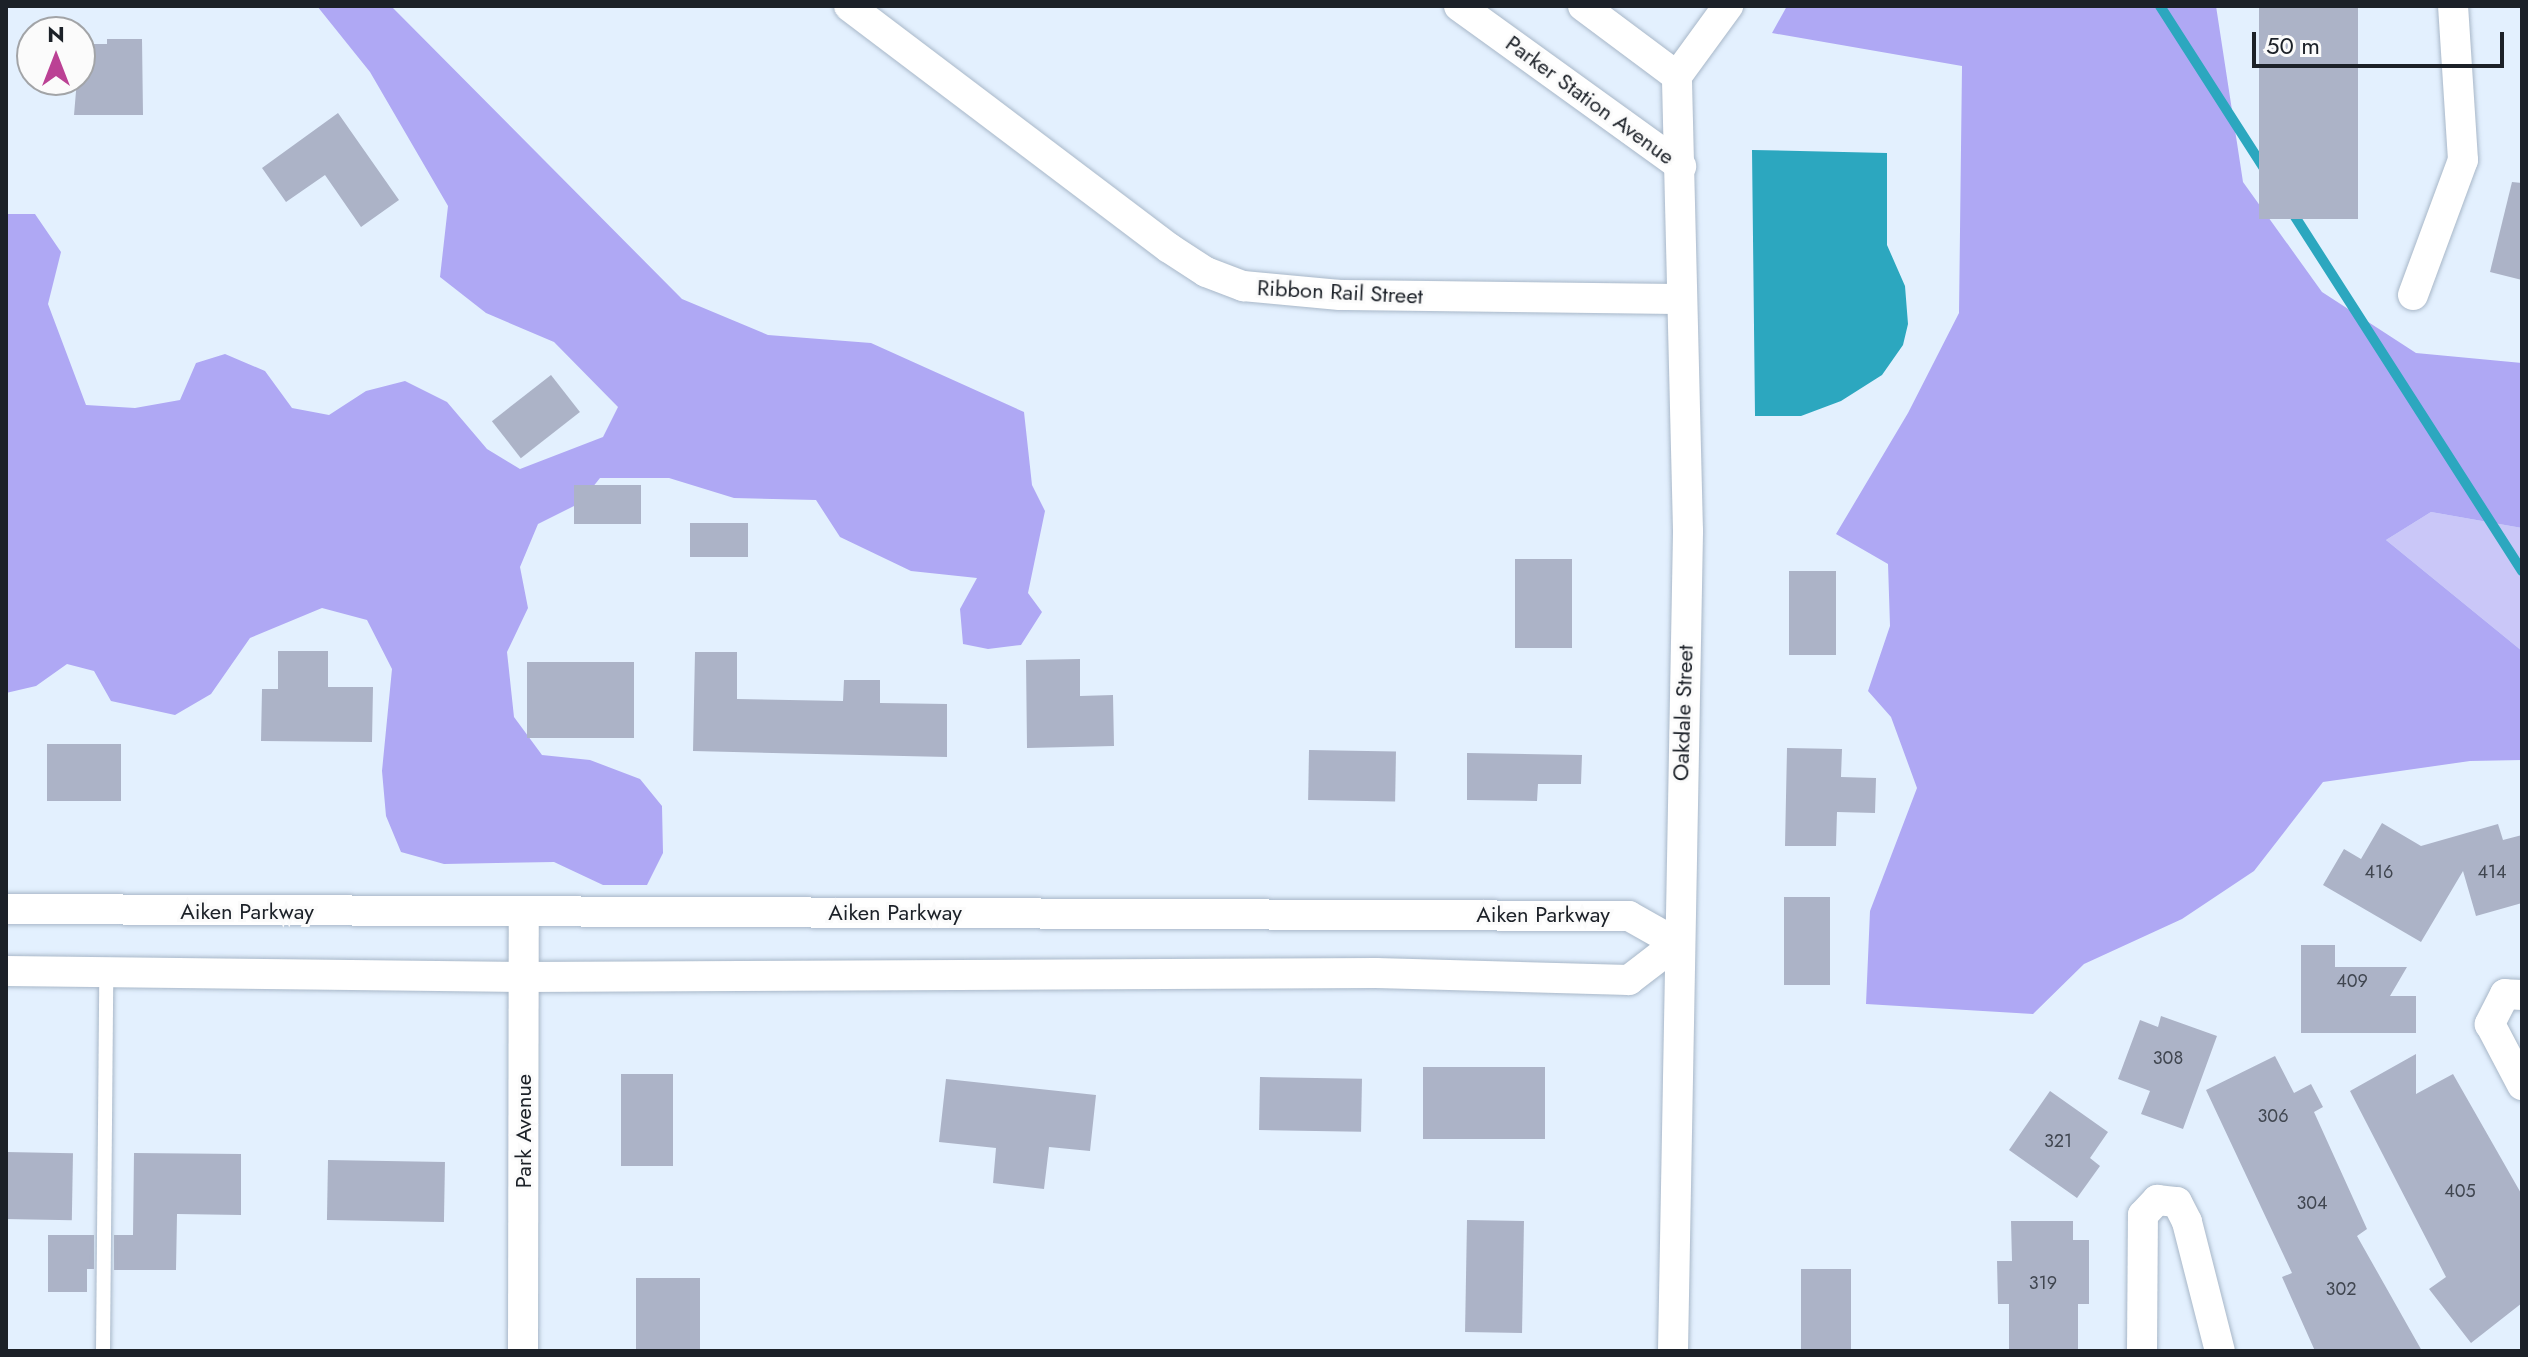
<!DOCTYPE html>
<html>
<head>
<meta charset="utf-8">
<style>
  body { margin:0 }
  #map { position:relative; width:2528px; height:1357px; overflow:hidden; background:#e3f0fe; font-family:Jost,sans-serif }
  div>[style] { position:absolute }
  .green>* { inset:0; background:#cac7f8 }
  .forest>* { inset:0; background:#afa8f4 }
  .water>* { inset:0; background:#2ca7bf }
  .stream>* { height:10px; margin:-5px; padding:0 5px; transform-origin:5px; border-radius:5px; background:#2ca7bf }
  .building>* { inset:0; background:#acb3c7; transform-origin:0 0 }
  .roads { filter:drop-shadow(0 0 2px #a8b7c8) drop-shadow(0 0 2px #a8b7c8) }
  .service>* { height:14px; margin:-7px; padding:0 7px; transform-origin:7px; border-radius:7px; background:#fff }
  .minor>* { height:30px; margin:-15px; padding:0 15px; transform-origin:15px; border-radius:15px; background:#fff }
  span { translate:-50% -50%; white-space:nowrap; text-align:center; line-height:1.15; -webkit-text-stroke:6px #fbfbfb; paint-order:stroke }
  .number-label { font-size:18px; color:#404650 }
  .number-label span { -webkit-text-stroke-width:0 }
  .street-label { font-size:22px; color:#1c2128 }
  .frame { position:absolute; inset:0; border:8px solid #1c2128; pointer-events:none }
  .north { position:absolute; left:16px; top:16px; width:80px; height:80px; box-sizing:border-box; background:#fbfbfb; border:2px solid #a2a4a7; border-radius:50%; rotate:0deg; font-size:22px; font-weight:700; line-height:32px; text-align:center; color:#1c2128 }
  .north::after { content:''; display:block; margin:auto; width:28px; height:36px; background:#bb4194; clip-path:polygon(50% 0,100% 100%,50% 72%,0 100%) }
  .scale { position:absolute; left:2252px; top:32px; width:252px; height:36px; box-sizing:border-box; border:4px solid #1c2128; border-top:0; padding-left:10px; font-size:24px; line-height:28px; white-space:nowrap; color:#1c2128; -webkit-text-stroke:6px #fbfbfb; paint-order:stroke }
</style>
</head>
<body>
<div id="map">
  <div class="green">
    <i style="clip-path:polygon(2431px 512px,2522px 528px,2522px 651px,2386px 540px)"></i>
  </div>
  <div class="forest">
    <i style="clip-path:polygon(317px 6px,391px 6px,682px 299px,768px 335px,871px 343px,1024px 412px,1032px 485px,1045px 511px,1028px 593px,1042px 612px,1021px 645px,988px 649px,963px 644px,960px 609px,977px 578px,911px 571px,840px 537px,816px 500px,734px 498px,669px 478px,600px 478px,580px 503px,538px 524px,520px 567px,528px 608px,507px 652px,514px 717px,542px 755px,590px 760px,640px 779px,662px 806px,663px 853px,647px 885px,603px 885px,554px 862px,444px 864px,401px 852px,386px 816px,382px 771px,392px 669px,367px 620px,322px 608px,250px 638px,211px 694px,175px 715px,111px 701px,94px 671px,67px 664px,36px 686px,6px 693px,6px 214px,35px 214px,61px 252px,48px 304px,86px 405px,135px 408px,180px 400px,196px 363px,225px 354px,265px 371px,292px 408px,329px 415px,366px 391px,405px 381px,447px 402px,487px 449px,520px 469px,603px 437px,618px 407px,554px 342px,486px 313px,440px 277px,448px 206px,370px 72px)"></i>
    <i style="clip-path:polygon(1787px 6px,2216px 6px,2243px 182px,2322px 292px,2416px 353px,2522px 363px,2522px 528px,2431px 512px,2386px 540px,2522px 651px,2522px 760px,2470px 761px,2323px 782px,2254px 871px,2182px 919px,2084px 964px,2033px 1014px,1866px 1004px,1870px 911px,1917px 788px,1891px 717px,1868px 691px,1890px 626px,1888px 564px,1836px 534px,1908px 413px,1959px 313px,1962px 66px,1772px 33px)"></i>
  </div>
  <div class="water">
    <i style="clip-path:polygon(1752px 150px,1887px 153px,1887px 245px,1905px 286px,1908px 324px,1903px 345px,1882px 375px,1841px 401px,1801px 416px,1755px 416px)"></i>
  </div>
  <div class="stream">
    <i style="left:2160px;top:6px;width:671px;rotate:57.35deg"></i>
  </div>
  <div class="building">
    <i style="left:2259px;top:6px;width:99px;height:213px"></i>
    <i style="clip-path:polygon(107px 39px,142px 39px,143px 115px,74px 115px,80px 44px,107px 44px)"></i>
    <i style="clip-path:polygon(338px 113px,399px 200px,361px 227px,325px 175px,286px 202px,262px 168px)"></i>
    <i style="clip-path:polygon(2512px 182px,2522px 183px,2522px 280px,2490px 272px)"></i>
    <i style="left:551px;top:375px;width:47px;height:75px;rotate:52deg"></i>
    <i style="left:574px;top:485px;width:67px;height:39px"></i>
    <i style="left:690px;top:523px;width:58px;height:34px"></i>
    <i style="left:1515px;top:559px;width:57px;height:89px"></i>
    <i style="left:1789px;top:571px;width:47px;height:84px"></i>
    <i style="clip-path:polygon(278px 651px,328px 651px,328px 687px,373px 687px,372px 742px,261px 741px,262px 689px,278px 689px)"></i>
    <i style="clip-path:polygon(695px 652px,737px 652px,737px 699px,843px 701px,844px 680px,880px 680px,880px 703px,947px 704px,947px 757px,693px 751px)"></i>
    <i style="clip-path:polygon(1080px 659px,1080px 696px,1113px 695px,1114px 746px,1027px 748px,1026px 660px)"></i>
    <i style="left:527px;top:662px;width:107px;height:76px"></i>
    <i style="left:47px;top:744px;width:74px;height:57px"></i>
    <i style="clip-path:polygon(1787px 748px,1842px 749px,1841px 777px,1876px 778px,1875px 813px,1837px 812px,1836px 846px,1785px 846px)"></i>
    <i style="left:1309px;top:750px;width:87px;height:50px;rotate:1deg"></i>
    <i style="clip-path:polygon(1467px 753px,1582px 755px,1581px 784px,1538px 784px,1537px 801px,1467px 800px)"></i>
    <i style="clip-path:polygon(2382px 823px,2421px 846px,2498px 824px,2503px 840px,2522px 835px,2522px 903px,2476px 916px,2463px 871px,2421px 942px,2323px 885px,2344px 849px,2361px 859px)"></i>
    <i style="left:1784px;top:897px;width:46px;height:88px"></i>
    <i style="clip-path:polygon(2301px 945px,2335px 945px,2335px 967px,2407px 967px,2390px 996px,2416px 996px,2416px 1033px,2301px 1033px)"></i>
    <i style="clip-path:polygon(2161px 1016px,2217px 1036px,2183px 1129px,2141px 1114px,2150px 1091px,2118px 1079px,2140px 1020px,2158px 1027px)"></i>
    <i style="clip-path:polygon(2416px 1054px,2416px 1094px,2453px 1074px,2522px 1195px,2522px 1303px,2471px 1343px,2429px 1289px,2446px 1277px,2350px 1091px)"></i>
    <i style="clip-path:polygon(2275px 1056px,2294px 1093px,2311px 1084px,2323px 1107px,2314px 1112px,2367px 1229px,2357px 1236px,2422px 1351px,2315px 1351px,2282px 1277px,2292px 1273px,2206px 1090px)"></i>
    <i style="left:1423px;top:1067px;width:122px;height:72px"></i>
    <i style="left:621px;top:1074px;width:52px;height:92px"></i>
    <i style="left:1260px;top:1077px;width:102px;height:53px;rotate:1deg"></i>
    <i style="clip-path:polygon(946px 1079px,1096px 1095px,1090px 1151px,1049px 1147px,1044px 1189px,993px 1183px,996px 1148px,939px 1142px)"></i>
    <i style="clip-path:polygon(2050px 1091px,2108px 1132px,2090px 1158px,2100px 1166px,2077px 1198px,2009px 1150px)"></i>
    <i style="left:6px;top:1152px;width:67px;height:67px;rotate:1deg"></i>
    <i style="clip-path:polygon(134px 1153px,241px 1154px,241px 1215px,177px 1214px,176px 1270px,114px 1270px,114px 1235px,133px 1235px)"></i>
    <i style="left:328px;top:1160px;width:117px;height:60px;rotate:1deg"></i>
    <i style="left:1467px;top:1220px;width:57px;height:112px;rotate:1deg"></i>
    <i style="clip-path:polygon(2011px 1221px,2073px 1221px,2073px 1240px,2089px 1240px,2089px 1304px,2078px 1304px,2078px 1351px,2009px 1351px,2009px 1304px,1998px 1304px,1997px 1261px,2012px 1261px)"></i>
    <i style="clip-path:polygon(48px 1235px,94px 1235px,94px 1269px,87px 1269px,87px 1292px,48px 1292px)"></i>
    <i style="left:1801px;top:1269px;width:50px;height:82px"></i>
    <i style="left:636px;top:1278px;width:64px;height:73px"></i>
  </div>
  <div class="roads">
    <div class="service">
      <i style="left:103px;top:1351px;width:378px;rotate:-89.5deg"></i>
    </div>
    <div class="minor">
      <i style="left:849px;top:6px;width:401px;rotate:37.1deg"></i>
      <i style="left:1169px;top:248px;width:44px;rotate:33deg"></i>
      <i style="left:1206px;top:272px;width:40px;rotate:21deg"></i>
      <i style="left:1243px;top:286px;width:97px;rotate:5.3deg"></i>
      <i style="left:1340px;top:295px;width:342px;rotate:0.7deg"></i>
      <i style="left:1459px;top:6px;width:274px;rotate:35.8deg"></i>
      <i style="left:1583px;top:6px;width:117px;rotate:36.7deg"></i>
      <i style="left:1677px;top:76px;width:87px;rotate:-53.9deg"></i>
      <i style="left:2413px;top:295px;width:144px;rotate:-69.7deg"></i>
      <i style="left:2463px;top:160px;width:154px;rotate:-93.7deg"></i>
      <i style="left:6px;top:909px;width:1623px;rotate:0.25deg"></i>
      <i style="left:1629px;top:916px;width:55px;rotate:29.4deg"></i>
      <i style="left:1677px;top:943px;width:61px;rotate:142.4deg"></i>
      <i style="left:1629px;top:980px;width:253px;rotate:-178.4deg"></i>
      <i style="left:1376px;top:973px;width:852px;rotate:179.73deg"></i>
      <i style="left:524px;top:977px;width:518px;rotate:-179.34deg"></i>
      <i style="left:2522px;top:995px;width:17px;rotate:-177deg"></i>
      <i style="left:2505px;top:994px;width:34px;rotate:117deg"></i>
      <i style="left:2490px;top:1024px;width:69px;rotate:62.3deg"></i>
      <i style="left:523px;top:1351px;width:439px;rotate:-89.9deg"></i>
      <i style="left:1673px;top:1351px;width:820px;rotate:-88.95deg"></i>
      <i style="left:1688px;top:531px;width:455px;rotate:-91.4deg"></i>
      <i style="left:2142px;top:1351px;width:136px;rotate:-89.6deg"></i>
      <i style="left:2143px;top:1215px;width:21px;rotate:-47deg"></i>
      <i style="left:2157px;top:1200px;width:20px;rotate:6deg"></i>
      <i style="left:2177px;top:1202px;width:22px;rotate:63deg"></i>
      <i style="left:2187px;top:1222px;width:133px;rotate:75.7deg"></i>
    </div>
  </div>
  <div class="number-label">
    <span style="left:2379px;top:872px">416</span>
    <span style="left:2492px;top:872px">414</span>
    <span style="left:2352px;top:981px">409</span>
    <span style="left:2168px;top:1058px">308</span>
    <span style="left:2273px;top:1116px">306</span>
    <span style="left:2058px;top:1141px">321</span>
    <span style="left:2460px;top:1191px">405</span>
    <span style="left:2312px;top:1203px">304</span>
    <span style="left:2043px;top:1283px">319</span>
    <span style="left:2341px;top:1289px">302</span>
  </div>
  <div class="street-label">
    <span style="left:1590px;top:100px;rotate:36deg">Parker Station Avenue</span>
    <span style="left:1340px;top:292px;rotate:3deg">Ribbon Rail Street</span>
    <span style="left:1683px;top:713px;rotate:-88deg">Oakdale Street</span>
    <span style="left:247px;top:912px">Aiken Parkway</span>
    <span style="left:895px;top:913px">Aiken Parkway</span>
    <span style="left:1543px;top:915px">Aiken Parkway</span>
    <span style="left:524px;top:1131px;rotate:-90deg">Park Avenue</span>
  </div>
  <div class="frame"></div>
  <div class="north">N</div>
  <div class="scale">50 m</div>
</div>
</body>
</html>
